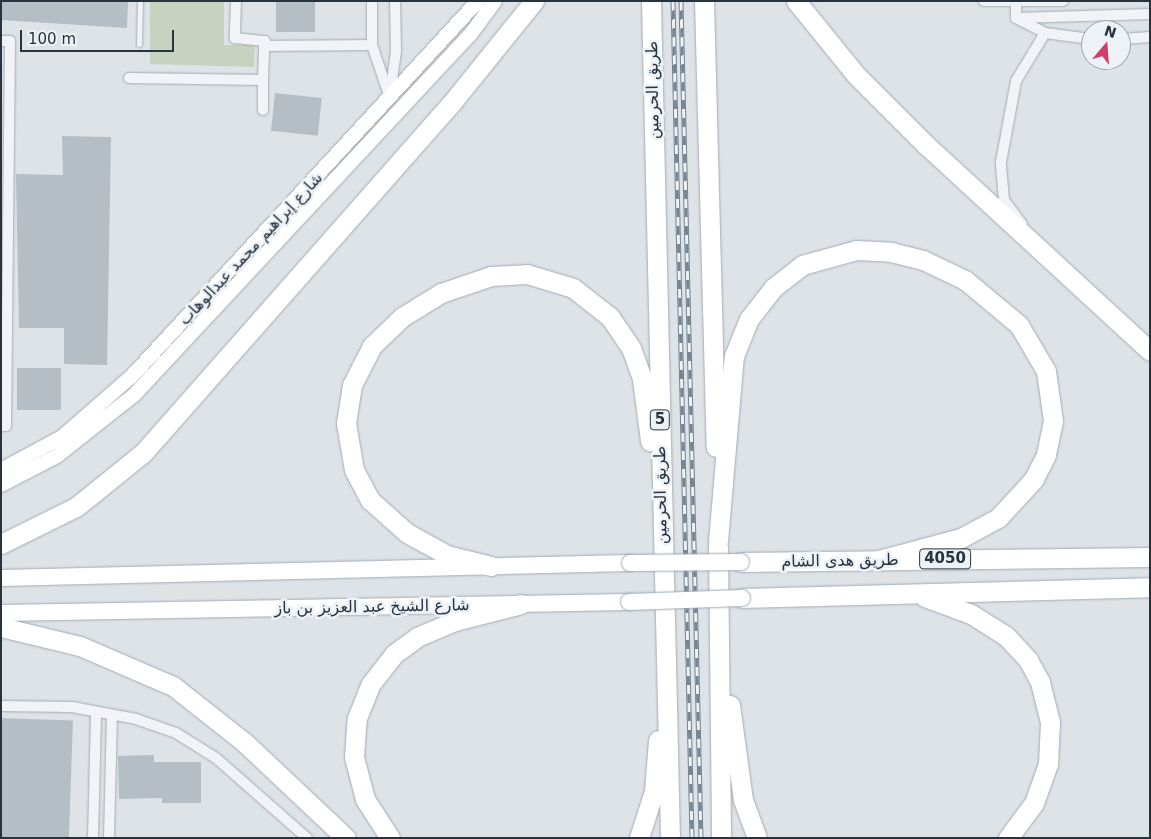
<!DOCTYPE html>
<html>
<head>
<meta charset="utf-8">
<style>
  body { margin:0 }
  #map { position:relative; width:1151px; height:839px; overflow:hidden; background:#dee3e8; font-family:"DejaVu Sans",Cairo,sans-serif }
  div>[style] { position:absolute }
  .green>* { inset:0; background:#c7d2bf }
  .building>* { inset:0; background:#b5bdc5; transform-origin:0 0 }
  .roads { filter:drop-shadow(0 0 1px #a3abb2) drop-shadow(0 0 1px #a3abb2) }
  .lane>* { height:5px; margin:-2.5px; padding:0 2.5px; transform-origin:2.5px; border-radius:2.5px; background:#f1f3f6 }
  .street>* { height:10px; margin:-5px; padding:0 5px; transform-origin:5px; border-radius:5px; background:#f1f3f6 }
  .secondary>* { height:14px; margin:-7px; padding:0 7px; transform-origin:7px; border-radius:7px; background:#fff }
  .primary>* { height:16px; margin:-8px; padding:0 8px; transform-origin:8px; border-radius:8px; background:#fff }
  .highway>* { height:19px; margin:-9.5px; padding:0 9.5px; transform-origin:9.5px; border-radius:9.5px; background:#fff }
  .rail>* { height:5px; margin-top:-2.5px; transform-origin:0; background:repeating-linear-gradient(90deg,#edf2f6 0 9px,#778592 0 18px); box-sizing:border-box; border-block:1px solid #778592 }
  .bridges { filter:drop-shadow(0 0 1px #9daab4) drop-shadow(0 0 1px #9daab4) }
  .primary-bridge>* { height:16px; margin:-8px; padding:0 8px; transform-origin:8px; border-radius:8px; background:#fff }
  span { translate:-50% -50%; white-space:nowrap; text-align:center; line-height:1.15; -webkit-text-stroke:5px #edf2f6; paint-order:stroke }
  .shield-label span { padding:1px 4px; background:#edf2f6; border:1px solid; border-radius:4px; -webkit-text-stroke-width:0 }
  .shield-label { font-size:15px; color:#27333f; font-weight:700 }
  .street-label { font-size:16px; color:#27333f }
  .frame { position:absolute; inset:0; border:2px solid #27333f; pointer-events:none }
  .north { position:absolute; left:1081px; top:20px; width:50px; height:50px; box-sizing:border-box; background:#edf2f6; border:1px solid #9ea6ad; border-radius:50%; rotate:18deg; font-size:14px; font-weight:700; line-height:20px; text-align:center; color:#27333f }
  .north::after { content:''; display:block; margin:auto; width:18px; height:22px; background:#d23e6a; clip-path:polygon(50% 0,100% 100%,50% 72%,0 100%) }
  .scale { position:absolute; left:20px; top:30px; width:154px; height:22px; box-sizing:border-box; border:2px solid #27333f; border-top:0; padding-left:6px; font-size:15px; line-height:18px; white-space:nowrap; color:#27333f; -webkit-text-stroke:4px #edf2f6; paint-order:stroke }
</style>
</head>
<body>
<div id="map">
  <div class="green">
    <i style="clip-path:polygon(150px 1px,224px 1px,224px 45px,255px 45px,254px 67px,150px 64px)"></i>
  </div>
  <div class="building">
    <i style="clip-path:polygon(1px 1px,128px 1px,127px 28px,1px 20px)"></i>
    <i style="left:276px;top:1px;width:39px;height:31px"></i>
    <i style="left:275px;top:93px;width:47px;height:38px;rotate:6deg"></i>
    <i style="clip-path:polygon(62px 136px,111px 137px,107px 365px,64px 364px,64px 328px,19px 328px,16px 174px,63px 175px)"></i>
    <i style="left:17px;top:368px;width:44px;height:42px"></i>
    <i style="left:1px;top:718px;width:72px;height:120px;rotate:2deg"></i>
    <i style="clip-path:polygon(154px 755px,154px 762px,201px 762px,201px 803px,162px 803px,162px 798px,119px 799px,118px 756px)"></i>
  </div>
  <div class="roads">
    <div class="lane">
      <i style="left:139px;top:44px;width:43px;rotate:-88.7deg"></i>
    </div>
    <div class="street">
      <i style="left:236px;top:1px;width:37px;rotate:92deg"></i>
      <i style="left:235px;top:38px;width:30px;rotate:6deg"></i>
      <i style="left:265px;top:41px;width:5px;rotate:101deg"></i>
      <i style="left:372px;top:1px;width:44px;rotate:90deg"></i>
      <i style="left:372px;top:45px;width:56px;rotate:71.2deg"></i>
      <i style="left:984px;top:1px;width:79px"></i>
      <i style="left:1016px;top:1px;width:17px;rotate:90deg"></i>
      <i style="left:1016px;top:18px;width:33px;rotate:27deg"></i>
      <i style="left:1045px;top:33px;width:46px;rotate:7.4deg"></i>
      <i style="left:1016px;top:18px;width:134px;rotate:-1.7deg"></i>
      <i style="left:1121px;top:39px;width:29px;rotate:-4deg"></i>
      <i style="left:1px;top:41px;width:9px"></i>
      <i style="left:10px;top:41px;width:385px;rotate:90.6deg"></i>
      <i style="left:6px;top:426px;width:5px;rotate:180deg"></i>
      <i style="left:129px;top:78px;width:134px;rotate:0.9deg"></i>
      <i style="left:263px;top:80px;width:30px;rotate:90deg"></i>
      <i style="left:263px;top:80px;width:34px;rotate:-88deg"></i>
      <i style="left:264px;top:46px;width:108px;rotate:-0.5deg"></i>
      <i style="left:390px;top:95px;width:44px;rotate:-82.2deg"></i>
      <i style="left:396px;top:51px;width:50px;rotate:-91.1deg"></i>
      <i style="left:1022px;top:224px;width:30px;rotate:-127deg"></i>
      <i style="left:1004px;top:200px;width:38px;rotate:-95deg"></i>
      <i style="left:1001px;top:162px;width:82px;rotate:-79.5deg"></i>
      <i style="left:1016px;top:81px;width:56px;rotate:-58.9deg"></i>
      <i style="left:1px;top:706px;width:71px;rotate:0.8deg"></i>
      <i style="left:72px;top:707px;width:65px;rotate:10.6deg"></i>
      <i style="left:136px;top:719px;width:42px;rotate:19.3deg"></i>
      <i style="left:176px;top:733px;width:47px;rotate:32deg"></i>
      <i style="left:216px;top:758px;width:121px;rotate:41.3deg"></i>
      <i style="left:93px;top:838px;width:126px;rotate:-88.6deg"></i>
      <i style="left:109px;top:838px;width:123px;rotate:-88.6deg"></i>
    </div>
    <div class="secondary">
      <i style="left:1px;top:470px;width:69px;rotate:-28.4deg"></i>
      <i style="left:62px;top:437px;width:93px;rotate:-41.1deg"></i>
      <i style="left:132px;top:376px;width:510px;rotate:-47.3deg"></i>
      <i style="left:1px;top:485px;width:63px;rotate:-27.4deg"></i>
      <i style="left:57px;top:456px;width:98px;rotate:-38.4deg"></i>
      <i style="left:134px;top:395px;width:492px;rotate:-47deg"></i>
      <i style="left:470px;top:35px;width:42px;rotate:-53.7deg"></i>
    </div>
    <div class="primary">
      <i style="left:1px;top:578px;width:629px;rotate:-1.37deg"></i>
      <i style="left:1px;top:613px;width:628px;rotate:-1deg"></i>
    </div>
    <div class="highway">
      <i style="left:651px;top:1px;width:837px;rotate:88.7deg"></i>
      <i style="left:704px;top:1px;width:446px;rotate:88.5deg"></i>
      <i style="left:796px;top:1px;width:95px;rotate:51deg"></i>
      <i style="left:856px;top:75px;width:99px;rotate:45deg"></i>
      <i style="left:926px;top:145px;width:304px;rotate:42.6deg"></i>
      <i style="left:718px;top:541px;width:186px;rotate:-85.1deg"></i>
      <i style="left:734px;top:356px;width:40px;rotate:-68deg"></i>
      <i style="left:749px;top:319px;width:39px;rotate:-52deg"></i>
      <i style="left:773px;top:288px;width:37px;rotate:-38deg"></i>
      <i style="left:802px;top:265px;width:56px;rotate:-15.5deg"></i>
      <i style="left:856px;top:250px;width:35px;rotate:3deg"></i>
      <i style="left:891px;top:252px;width:33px;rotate:14deg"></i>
      <i style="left:923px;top:260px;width:47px;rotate:25.5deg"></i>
      <i style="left:965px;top:280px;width:70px;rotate:39.8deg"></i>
      <i style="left:1019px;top:325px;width:53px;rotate:59.6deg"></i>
      <i style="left:1046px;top:371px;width:50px;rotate:82deg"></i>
      <i style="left:1053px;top:421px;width:35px;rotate:102deg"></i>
      <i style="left:1046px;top:455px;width:27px;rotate:117deg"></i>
      <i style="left:1034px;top:479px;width:53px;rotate:132.7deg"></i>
      <i style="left:998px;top:518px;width:42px;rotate:151.6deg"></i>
      <i style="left:961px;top:538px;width:85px;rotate:165deg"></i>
      <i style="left:1px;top:544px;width:84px;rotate:-26.3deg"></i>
      <i style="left:76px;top:507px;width:86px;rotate:-38.9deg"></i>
      <i style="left:143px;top:453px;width:464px;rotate:-48.6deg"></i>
      <i style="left:450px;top:105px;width:134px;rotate:-51.1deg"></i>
      <i style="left:718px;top:547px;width:291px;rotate:89.4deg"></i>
      <i style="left:741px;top:562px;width:409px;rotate:-0.7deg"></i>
      <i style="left:491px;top:566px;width:45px;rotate:-166deg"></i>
      <i style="left:447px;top:555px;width:46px;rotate:-151.2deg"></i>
      <i style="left:407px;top:533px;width:50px;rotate:-138.3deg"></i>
      <i style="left:370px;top:500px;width:34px;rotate:-118deg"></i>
      <i style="left:354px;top:470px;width:48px;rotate:-99.7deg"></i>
      <i style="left:346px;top:423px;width:38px;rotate:-81deg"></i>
      <i style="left:352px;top:385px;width:44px;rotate:-62.9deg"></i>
      <i style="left:372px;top:346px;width:42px;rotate:-44deg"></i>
      <i style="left:402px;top:317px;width:46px;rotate:-31.6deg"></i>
      <i style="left:441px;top:293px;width:53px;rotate:-18.8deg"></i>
      <i style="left:491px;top:276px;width:36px;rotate:-3deg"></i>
      <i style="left:527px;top:274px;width:48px;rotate:16.9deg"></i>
      <i style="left:573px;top:288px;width:47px;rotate:38.1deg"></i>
      <i style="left:610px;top:317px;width:37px;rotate:56deg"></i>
      <i style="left:631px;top:348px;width:33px;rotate:70deg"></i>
      <i style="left:642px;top:379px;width:63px;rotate:82.6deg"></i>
      <i style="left:925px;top:597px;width:49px;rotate:20.3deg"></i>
      <i style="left:971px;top:614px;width:41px;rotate:32.2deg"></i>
      <i style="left:1006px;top:636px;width:33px;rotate:47deg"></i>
      <i style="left:1028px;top:660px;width:25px;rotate:61deg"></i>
      <i style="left:1040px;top:682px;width:41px;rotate:76deg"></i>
      <i style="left:1050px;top:722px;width:42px;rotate:92.7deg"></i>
      <i style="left:1048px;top:764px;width:41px;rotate:109.7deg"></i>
      <i style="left:1034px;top:803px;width:44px;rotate:126.6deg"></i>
      <i style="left:742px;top:598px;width:408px;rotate:-1.5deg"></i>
      <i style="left:1px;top:627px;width:81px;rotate:13.5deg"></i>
      <i style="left:80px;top:646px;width:101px;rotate:23.3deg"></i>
      <i style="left:173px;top:686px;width:90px;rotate:38.3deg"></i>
      <i style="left:244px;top:742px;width:140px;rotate:43.3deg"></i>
      <i style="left:730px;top:705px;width:96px;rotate:82.2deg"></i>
      <i style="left:743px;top:800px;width:40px;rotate:69.8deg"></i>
      <i style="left:390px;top:838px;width:46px;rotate:-122.7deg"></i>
      <i style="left:365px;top:799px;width:43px;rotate:-104.7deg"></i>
      <i style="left:354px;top:757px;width:39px;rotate:-86deg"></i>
      <i style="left:357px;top:718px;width:35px;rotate:-68deg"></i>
      <i style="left:370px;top:685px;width:39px;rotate:-52deg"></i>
      <i style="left:394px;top:654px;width:29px;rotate:-36deg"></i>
      <i style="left:417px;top:637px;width:41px;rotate:-22.8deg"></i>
      <i style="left:455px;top:621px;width:68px;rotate:-14.4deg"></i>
      <i style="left:639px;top:838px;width:49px;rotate:-72.3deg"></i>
      <i style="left:654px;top:791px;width:51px;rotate:-85.5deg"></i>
    </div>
  </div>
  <div class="rail">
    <i style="left:673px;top:1px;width:837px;rotate:88.7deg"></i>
    <i style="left:681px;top:1px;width:837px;rotate:88.63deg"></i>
  </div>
  <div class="bridges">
    <div class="primary-bridge">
      <i style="left:630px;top:563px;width:111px;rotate:-0.5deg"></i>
      <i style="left:629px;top:602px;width:113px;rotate:-2deg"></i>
    </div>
  </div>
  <div class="shield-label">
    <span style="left:660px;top:420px">5</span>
    <span style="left:945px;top:559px">4050</span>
  </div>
  <div class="street-label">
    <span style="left:653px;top:90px;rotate:-91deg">طريق الحرمين</span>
    <span style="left:251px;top:249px;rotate:-47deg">شارع إبراهيم محمد عبدالوهاب</span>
    <span style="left:661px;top:495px;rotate:-91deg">طريق الحرمين</span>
    <span style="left:840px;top:561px;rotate:-1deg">طريق هدى الشام</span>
    <span style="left:372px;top:607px;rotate:-1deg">شارع الشيخ عبد العزيز بن باز</span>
  </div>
  <div class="frame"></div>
  <div class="north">N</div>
  <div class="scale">100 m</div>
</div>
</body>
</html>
